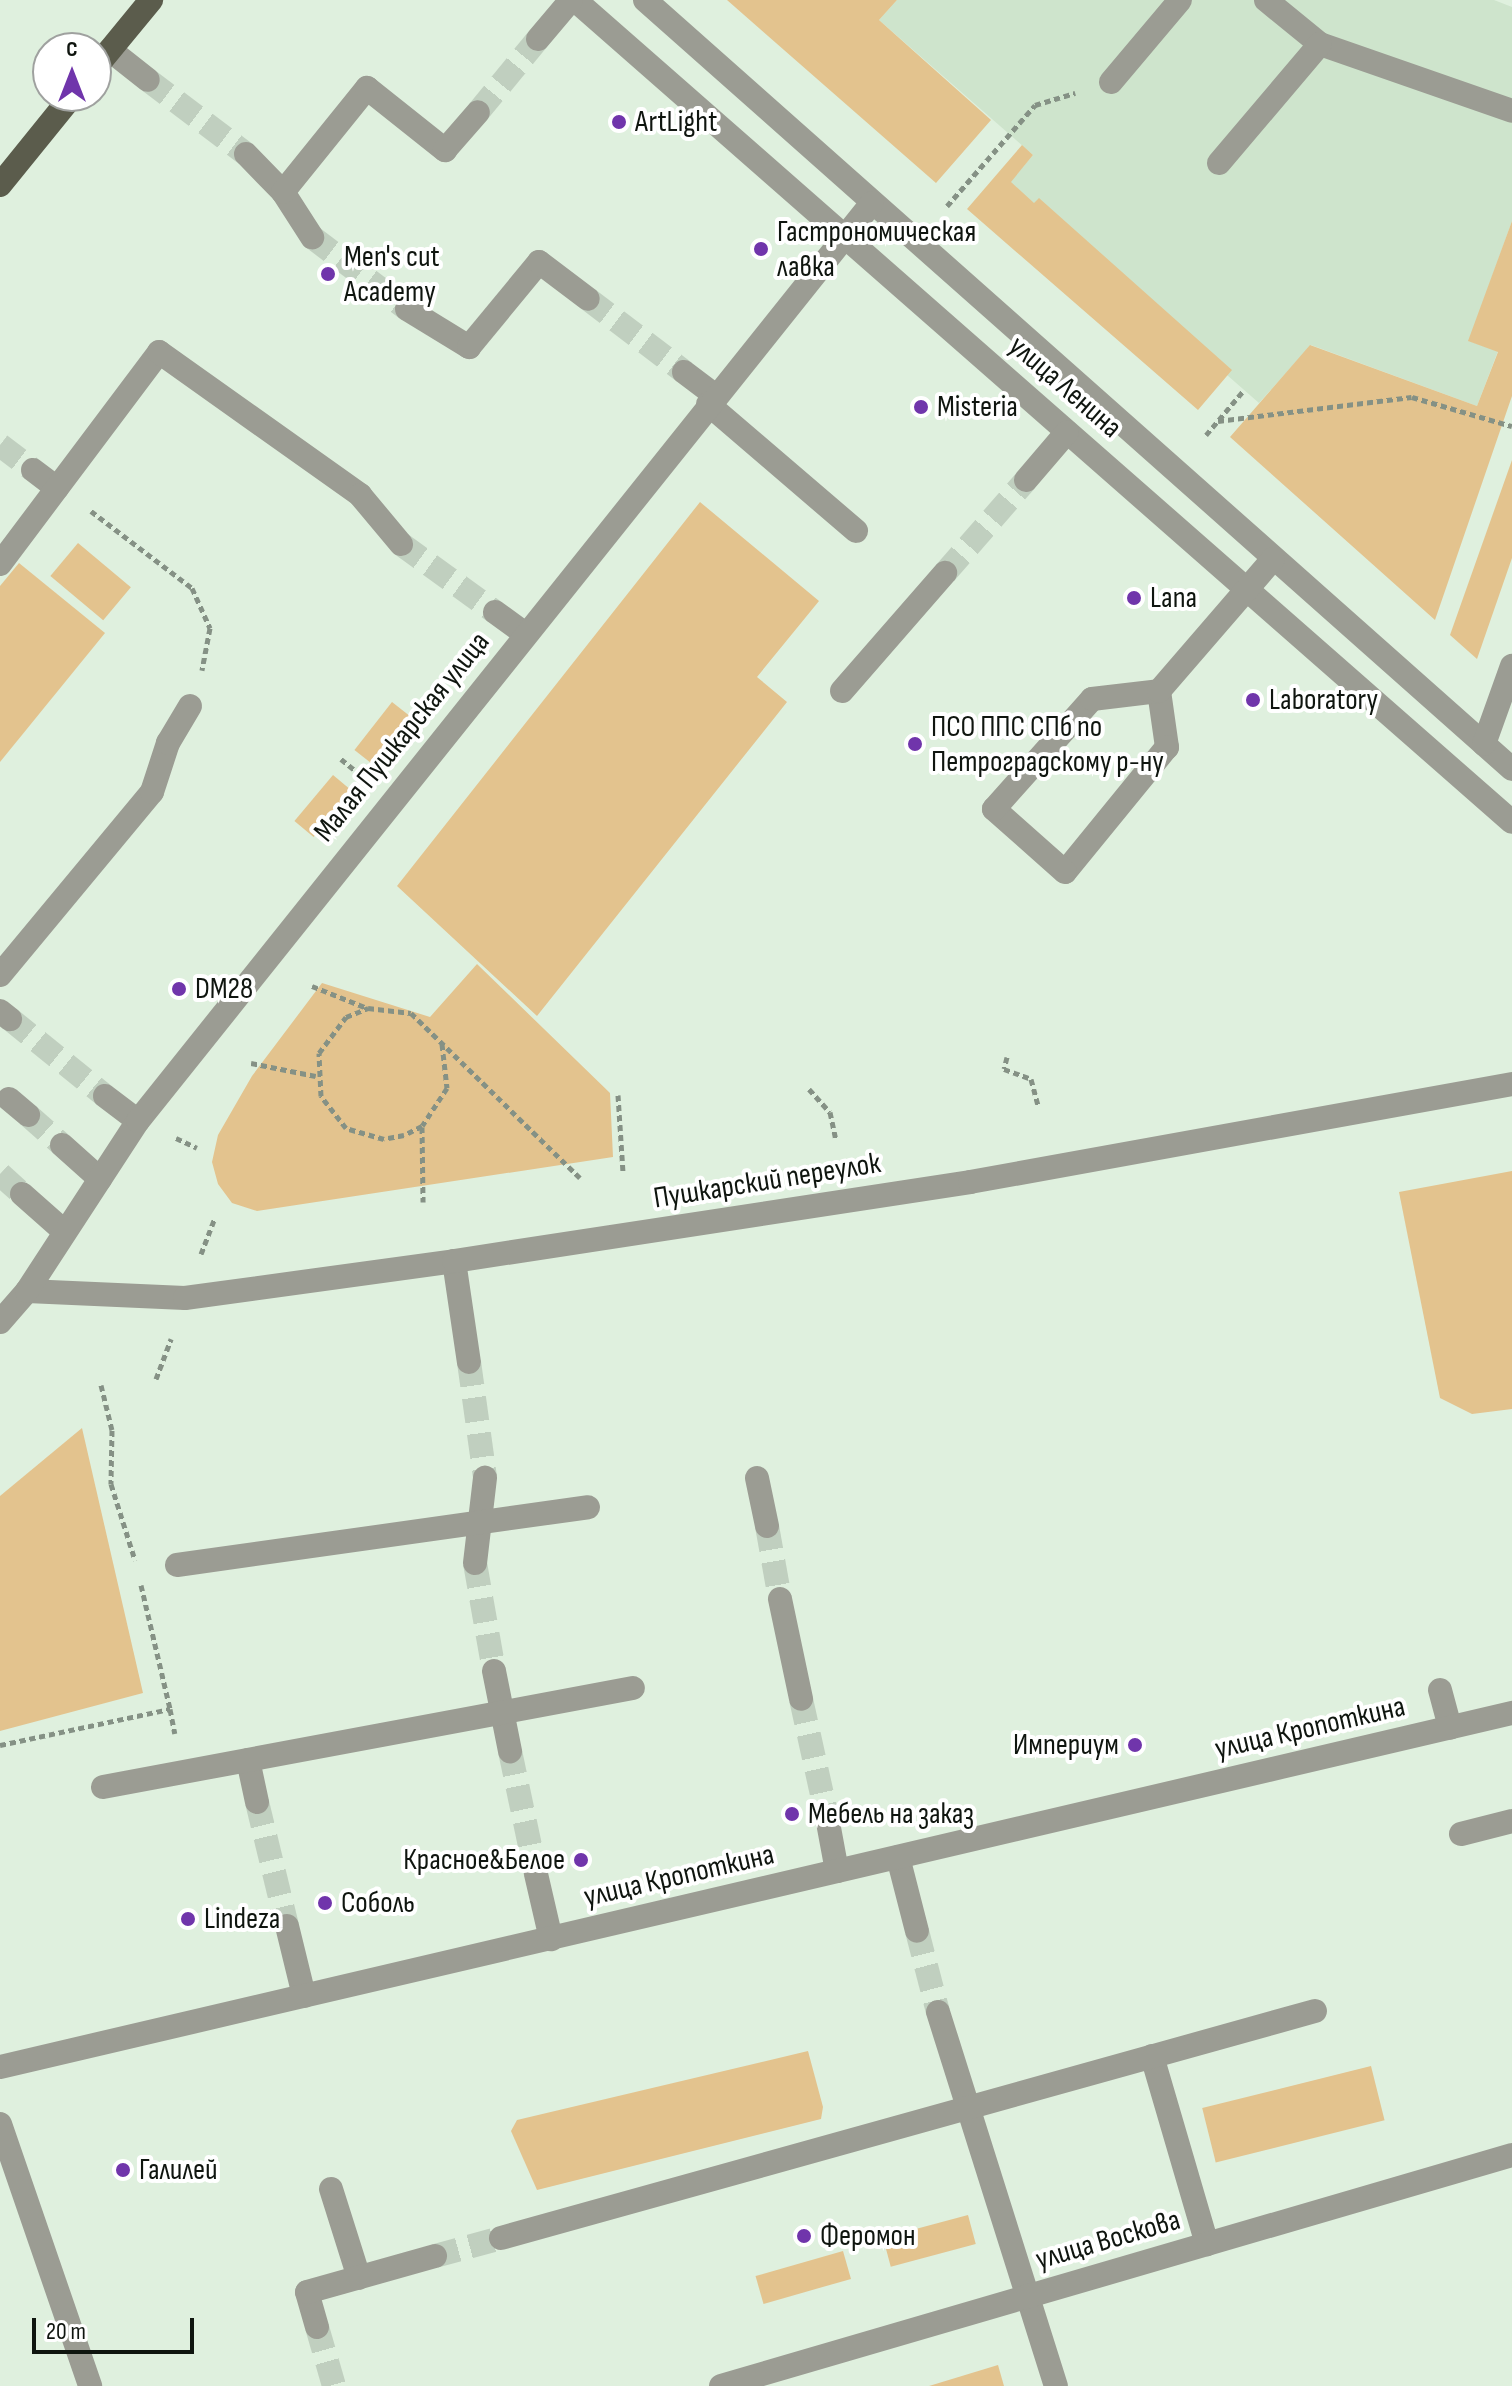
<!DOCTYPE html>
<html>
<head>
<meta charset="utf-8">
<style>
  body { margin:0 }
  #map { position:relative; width:1512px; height:2386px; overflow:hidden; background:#dff0de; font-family:"Sofia Sans Condensed",sans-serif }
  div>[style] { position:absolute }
  .built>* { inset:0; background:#cee4cc }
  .green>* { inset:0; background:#e3c38e; transform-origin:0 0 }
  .minor-tunnel>* { height:24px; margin-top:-12px; transform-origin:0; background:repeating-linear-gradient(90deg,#c0cfbf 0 24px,transparent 0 36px) }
  .path>* { height:5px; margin-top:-2.5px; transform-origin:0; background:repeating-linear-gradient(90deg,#859185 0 6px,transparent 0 10px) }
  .minor>* { height:24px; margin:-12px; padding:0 12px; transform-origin:12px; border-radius:12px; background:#9b9c93 }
  .major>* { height:24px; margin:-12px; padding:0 12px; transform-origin:12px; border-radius:12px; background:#5b5c4c }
  .dots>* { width:22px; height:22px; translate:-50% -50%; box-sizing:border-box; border:4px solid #fff; border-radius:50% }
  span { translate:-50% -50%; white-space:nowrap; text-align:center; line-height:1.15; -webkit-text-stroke:8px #fff; paint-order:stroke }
  .poi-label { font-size:30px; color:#0f150f }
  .left { translate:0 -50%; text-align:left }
  .right { translate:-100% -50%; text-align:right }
  .street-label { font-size:30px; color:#0f150f }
  .north { position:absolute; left:32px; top:32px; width:80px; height:80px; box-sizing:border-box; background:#fff; border:2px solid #9fa19f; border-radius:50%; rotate:0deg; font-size:22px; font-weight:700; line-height:32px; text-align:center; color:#0f150f }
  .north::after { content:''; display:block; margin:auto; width:28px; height:36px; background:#7035ab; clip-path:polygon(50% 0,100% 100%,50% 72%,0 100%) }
  .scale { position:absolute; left:32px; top:2318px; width:162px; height:36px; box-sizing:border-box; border:4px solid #0f150f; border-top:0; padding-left:10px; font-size:24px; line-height:28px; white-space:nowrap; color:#0f150f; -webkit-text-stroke:6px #fff; paint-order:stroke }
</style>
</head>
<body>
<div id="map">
  <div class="built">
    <i style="clip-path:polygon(897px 0,1494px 0,1512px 7px,1512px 221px,1469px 341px,1498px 351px,1477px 406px,1311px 345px,1259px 403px,1227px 375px,1231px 370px,1039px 199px,1034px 204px,1010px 182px,1033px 155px,879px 20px)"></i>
  </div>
  <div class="green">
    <i style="clip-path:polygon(727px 0,897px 0,879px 20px,991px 120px,936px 183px)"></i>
    <i style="clip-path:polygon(1022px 145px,1033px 155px,1011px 182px,1034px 203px,1039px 198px,1232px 370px,1198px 410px,967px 209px)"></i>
    <i style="clip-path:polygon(1512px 221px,1512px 396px,1435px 620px,1230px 437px,1310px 345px,1477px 406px,1498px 352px,1468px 341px)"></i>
    <i style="clip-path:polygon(1512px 460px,1512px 558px,1477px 659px,1450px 635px)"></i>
    <i style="clip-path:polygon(700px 502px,819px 601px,757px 677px,787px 702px,537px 1016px,397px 886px)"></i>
    <i style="left:78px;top:543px;width:69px;height:43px;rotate:40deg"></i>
    <i style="clip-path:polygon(19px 563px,105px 633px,0 762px,0 586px)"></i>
    <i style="left:392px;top:702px;width:23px;height:61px;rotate:38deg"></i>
    <i style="left:333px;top:775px;width:25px;height:60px;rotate:40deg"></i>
    <i style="clip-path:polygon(477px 964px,610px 1093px,613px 1157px,257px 1211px,232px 1203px,218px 1184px,212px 1162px,218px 1135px,252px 1076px,322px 983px,430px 1017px)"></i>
    <i style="clip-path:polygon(1512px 1171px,1512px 1409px,1472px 1414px,1440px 1398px,1399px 1192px)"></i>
    <i style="clip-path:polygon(82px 1428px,143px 1693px,0 1731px,0 1496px)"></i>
    <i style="clip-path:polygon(808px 2051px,823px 2107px,821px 2119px,537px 2190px,511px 2131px,517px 2120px)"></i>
    <i style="left:1371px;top:2066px;width:56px;height:174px;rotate:76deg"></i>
    <i style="left:968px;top:2215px;width:30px;height:88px;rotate:75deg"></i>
    <i style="left:843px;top:2251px;width:29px;height:91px;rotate:74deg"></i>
    <i style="clip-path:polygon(998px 2365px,1004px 2386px,929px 2386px)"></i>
  </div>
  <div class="minor-tunnel">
    <i style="left:148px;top:80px;width:123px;rotate:37.1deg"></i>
    <i style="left:478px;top:112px;width:94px;rotate:-50.6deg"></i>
    <i style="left:312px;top:237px;width:119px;rotate:37.2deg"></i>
    <i style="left:588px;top:299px;width:121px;rotate:37.2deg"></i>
    <i style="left:0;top:445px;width:41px;rotate:37.1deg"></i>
    <i style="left:401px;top:544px;width:116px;rotate:35.9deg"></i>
    <i style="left:945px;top:573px;width:123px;rotate:-48.9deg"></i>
    <i style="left:10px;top:1019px;width:122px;rotate:39deg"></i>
    <i style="left:28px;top:1115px;width:45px;rotate:41.4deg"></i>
    <i style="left:0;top:1174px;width:30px;rotate:42deg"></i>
    <i style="left:469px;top:1362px;width:117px;rotate:82.1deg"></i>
    <i style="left:767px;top:1526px;width:74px;rotate:79.9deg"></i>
    <i style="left:475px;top:1563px;width:110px;rotate:80deg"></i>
    <i style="left:801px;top:1699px;width:121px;rotate:77.6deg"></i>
    <i style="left:510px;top:1751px;width:126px;rotate:78.1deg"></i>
    <i style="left:257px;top:1802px;width:128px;rotate:76.4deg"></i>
    <i style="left:917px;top:1931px;width:84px;rotate:75.5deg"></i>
    <i style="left:435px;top:2256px;width:68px;rotate:-15.3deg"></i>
    <i style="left:317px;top:2327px;width:61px;rotate:73.9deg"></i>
  </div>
  <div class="path">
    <i style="left:947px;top:206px;width:134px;rotate:-48.9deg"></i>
    <i style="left:1035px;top:105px;width:42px;rotate:-16.7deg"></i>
    <i style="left:1218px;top:421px;width:195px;rotate:-7.1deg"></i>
    <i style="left:1412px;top:397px;width:104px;rotate:16.2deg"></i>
    <i style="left:1206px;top:435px;width:59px;rotate:-49.8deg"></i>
    <i style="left:91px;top:511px;width:127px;rotate:37.3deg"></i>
    <i style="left:192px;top:588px;width:44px;rotate:65.8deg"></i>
    <i style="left:210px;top:628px;width:43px;rotate:100.8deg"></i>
    <i style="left:341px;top:759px;width:27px;rotate:39deg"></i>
    <i style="left:312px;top:986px;width:59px;rotate:21.8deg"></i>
    <i style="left:442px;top:1044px;width:44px;rotate:83.5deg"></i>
    <i style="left:447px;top:1088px;width:45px;rotate:123.3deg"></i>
    <i style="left:422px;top:1126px;width:20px;rotate:153deg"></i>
    <i style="left:404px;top:1135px;width:20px;rotate:169deg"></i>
    <i style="left:384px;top:1139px;width:40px;rotate:-164deg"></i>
    <i style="left:346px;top:1128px;width:41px;rotate:-128deg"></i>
    <i style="left:321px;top:1096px;width:43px;rotate:-92.7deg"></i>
    <i style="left:319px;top:1053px;width:45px;rotate:-53.1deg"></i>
    <i style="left:346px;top:1017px;width:24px;rotate:-22deg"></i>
    <i style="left:368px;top:1008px;width:43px;rotate:6.6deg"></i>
    <i style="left:411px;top:1013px;width:236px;rotate:44.3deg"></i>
    <i style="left:1007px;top:1057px;width:12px;rotate:104deg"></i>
    <i style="left:1004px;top:1069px;width:29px;rotate:20deg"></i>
    <i style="left:1031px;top:1079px;width:27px;rotate:75deg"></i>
    <i style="left:251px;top:1063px;width:66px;rotate:11.3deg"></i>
    <i style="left:809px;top:1089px;width:31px;rotate:48deg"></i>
    <i style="left:830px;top:1112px;width:29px;rotate:78deg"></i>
    <i style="left:618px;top:1095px;width:78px;rotate:86.3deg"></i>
    <i style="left:422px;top:1127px;width:75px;rotate:89.2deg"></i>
    <i style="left:176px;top:1138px;width:23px;rotate:25deg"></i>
    <i style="left:201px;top:1254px;width:39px;rotate:-69deg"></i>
    <i style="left:156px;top:1379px;width:43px;rotate:-69.4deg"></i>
    <i style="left:101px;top:1385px;width:46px;rotate:76.3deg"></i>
    <i style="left:112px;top:1430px;width:54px;rotate:91.1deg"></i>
    <i style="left:111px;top:1484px;width:80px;rotate:72.5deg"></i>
    <i style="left:141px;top:1585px;width:127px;rotate:76.8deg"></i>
    <i style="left:0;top:1745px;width:174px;rotate:-12deg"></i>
    <i style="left:170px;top:1709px;width:25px;rotate:79deg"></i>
  </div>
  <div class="minor">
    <i style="left:575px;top:0;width:1246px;rotate:41.26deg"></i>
    <i style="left:645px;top:0;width:1159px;rotate:41.57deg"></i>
    <i style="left:1266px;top:0;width:70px;rotate:39.2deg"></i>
    <i style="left:1320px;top:44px;width:203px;rotate:19.2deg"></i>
    <i style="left:538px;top:39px;width:51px;rotate:-49.8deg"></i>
    <i style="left:110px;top:50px;width:48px;rotate:38.3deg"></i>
    <i style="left:1111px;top:82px;width:107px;rotate:-49.9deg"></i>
    <i style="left:246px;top:154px;width:53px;rotate:45.8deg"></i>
    <i style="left:283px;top:192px;width:54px;rotate:57.2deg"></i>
    <i style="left:1219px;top:163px;width:156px;rotate:-49.7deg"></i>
    <i style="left:283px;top:192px;width:134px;rotate:-51.1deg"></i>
    <i style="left:367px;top:88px;width:100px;rotate:38.5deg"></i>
    <i style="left:445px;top:150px;width:50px;rotate:-49deg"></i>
    <i style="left:407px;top:309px;width:73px;rotate:31.5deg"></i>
    <i style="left:469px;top:347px;width:110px;rotate:-50.5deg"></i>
    <i style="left:539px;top:262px;width:61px;rotate:37.1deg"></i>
    <i style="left:684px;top:372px;width:39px;rotate:37deg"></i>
    <i style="left:708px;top:404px;width:195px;rotate:40.6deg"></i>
    <i style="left:33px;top:470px;width:30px;rotate:37deg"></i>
    <i style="left:1026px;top:480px;width:63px;rotate:-49.5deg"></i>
    <i style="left:0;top:564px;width:265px;rotate:-53.1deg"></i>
    <i style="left:159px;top:352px;width:247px;rotate:35.4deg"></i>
    <i style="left:360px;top:495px;width:64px;rotate:50.1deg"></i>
    <i style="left:495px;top:612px;width:37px;rotate:36deg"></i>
    <i style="left:842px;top:691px;width:157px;rotate:-48.9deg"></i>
    <i style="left:1159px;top:691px;width:57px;rotate:81.9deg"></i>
    <i style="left:1167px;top:747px;width:161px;rotate:129.2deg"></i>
    <i style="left:1065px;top:872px;width:95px;rotate:-138.4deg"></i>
    <i style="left:994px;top:809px;width:147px;rotate:-48.3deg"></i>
    <i style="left:1092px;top:699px;width:67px;rotate:-6.8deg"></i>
    <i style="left:1159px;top:691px;width:174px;rotate:-49.2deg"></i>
    <i style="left:1484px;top:744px;width:83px;rotate:-70.3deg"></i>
    <i style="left:0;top:975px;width:238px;rotate:-50.3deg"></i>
    <i style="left:152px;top:792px;width:52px;rotate:-71.9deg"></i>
    <i style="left:168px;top:743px;width:43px;rotate:-59.3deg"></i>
    <i style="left:0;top:1011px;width:13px;rotate:39deg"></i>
    <i style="left:105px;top:1096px;width:41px;rotate:37.1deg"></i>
    <i style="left:9px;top:1099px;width:25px;rotate:40deg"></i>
    <i style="left:62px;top:1145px;width:51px;rotate:41.8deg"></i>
    <i style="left:22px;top:1194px;width:57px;rotate:41.5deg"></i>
    <i style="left:454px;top:1261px;width:102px;rotate:81.6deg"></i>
    <i style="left:27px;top:1291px;width:158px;rotate:2.5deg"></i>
    <i style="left:185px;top:1298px;width:272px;rotate:-7.8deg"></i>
    <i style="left:454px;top:1261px;width:522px;rotate:-8.7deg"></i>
    <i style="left:970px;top:1182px;width:551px;rotate:-10.25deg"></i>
    <i style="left:0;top:1322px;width:41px;rotate:-48.9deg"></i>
    <i style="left:27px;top:1291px;width:203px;rotate:-56.9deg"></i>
    <i style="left:138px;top:1121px;width:1175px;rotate:-51.36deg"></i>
    <i style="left:757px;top:1478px;width:49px;rotate:78.2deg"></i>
    <i style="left:475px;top:1563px;width:86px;rotate:-83.3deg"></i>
    <i style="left:177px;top:1565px;width:415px;rotate:-8deg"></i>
    <i style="left:780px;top:1599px;width:102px;rotate:78.1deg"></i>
    <i style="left:494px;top:1671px;width:82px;rotate:78.7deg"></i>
    <i style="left:1440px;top:1690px;width:39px;rotate:75deg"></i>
    <i style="left:248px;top:1760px;width:43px;rotate:77.9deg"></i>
    <i style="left:103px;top:1787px;width:539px;rotate:-10.58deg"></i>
    <i style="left:827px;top:1817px;width:55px;rotate:79.5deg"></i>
    <i style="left:1461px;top:1834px;width:53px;rotate:-14.3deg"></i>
    <i style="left:898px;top:1857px;width:76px;rotate:75.6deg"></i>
    <i style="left:536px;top:1874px;width:67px;rotate:77deg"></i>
    <i style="left:287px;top:1926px;width:72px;rotate:76.3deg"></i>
    <i style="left:938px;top:2012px;width:392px;rotate:72.5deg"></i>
    <i style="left:1152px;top:2056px;width:196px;rotate:73.7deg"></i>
    <i style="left:0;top:2067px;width:1553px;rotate:-13.18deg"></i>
    <i style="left:0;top:2124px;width:277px;rotate:71deg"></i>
    <i style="left:331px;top:2189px;width:93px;rotate:72.5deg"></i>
    <i style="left:501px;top:2238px;width:845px;rotate:-15.58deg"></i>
    <i style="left:317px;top:2327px;width:36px;rotate:-106deg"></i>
    <i style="left:307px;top:2292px;width:133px;rotate:-15.7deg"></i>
    <i style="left:721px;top:2386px;width:824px;rotate:-16.28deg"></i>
  </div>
  <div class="major">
    <i style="left:96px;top:67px;width:87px;rotate:-50.6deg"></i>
    <i style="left:0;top:185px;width:114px;rotate:-51deg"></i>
  </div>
  <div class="dots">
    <i style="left:619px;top:122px;background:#7035ab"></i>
    <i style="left:761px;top:249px;background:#7035ab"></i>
    <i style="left:328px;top:274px;background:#7035ab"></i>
    <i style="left:921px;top:407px;background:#7035ab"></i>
    <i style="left:1134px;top:598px;background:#7035ab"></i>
    <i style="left:1253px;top:700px;background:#7035ab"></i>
    <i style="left:915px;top:744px;background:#7035ab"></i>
    <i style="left:179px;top:989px;background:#7035ab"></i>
    <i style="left:1135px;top:1745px;background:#7035ab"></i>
    <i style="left:792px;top:1814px;background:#7035ab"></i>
    <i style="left:581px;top:1860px;background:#7035ab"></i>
    <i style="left:325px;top:1903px;background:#7035ab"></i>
    <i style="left:188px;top:1919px;background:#7035ab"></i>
    <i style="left:123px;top:2170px;background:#7035ab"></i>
    <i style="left:804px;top:2236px;background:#7035ab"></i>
  </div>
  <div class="poi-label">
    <span class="left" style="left:635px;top:122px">ArtLight</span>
    <span class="left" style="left:777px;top:249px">Гастрономическая<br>лавка</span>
    <span class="left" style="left:344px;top:274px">Men's cut<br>Academy</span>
    <span class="left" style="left:937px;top:407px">Misteria</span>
    <span class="left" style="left:1150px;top:598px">Lana</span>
    <span class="left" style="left:1269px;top:700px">Laboratory</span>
    <span class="left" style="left:931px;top:744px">ПСО ППС СПб по<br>Петроградскому р-ну</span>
    <span class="left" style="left:195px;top:989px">DM28</span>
    <span class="right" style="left:1119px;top:1745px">Империум</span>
    <span class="left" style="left:808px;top:1814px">Мебель на заказ</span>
    <span class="right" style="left:565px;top:1860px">Красное&amp;Белое</span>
    <span class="left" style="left:341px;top:1903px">Соболь</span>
    <span class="left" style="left:204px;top:1919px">Lindeza</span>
    <span class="left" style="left:139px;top:2170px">Галилей</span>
    <span class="left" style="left:820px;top:2236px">Феромон</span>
  </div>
  <div class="street-label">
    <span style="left:1065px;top:387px;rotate:41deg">улица Ленина</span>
    <span style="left:402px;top:737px;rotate:-51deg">Малая Пушкарская улица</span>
    <span style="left:767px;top:1181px;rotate:-9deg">Пушкарский переулок</span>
    <span style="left:1310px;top:1728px;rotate:-13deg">улица Кропоткина</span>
    <span style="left:679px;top:1876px;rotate:-13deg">улица Кропоткина</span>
    <span style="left:1108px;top:2240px;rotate:-16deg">улица Воскова</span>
  </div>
  <div class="north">С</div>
  <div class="scale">20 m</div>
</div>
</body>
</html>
